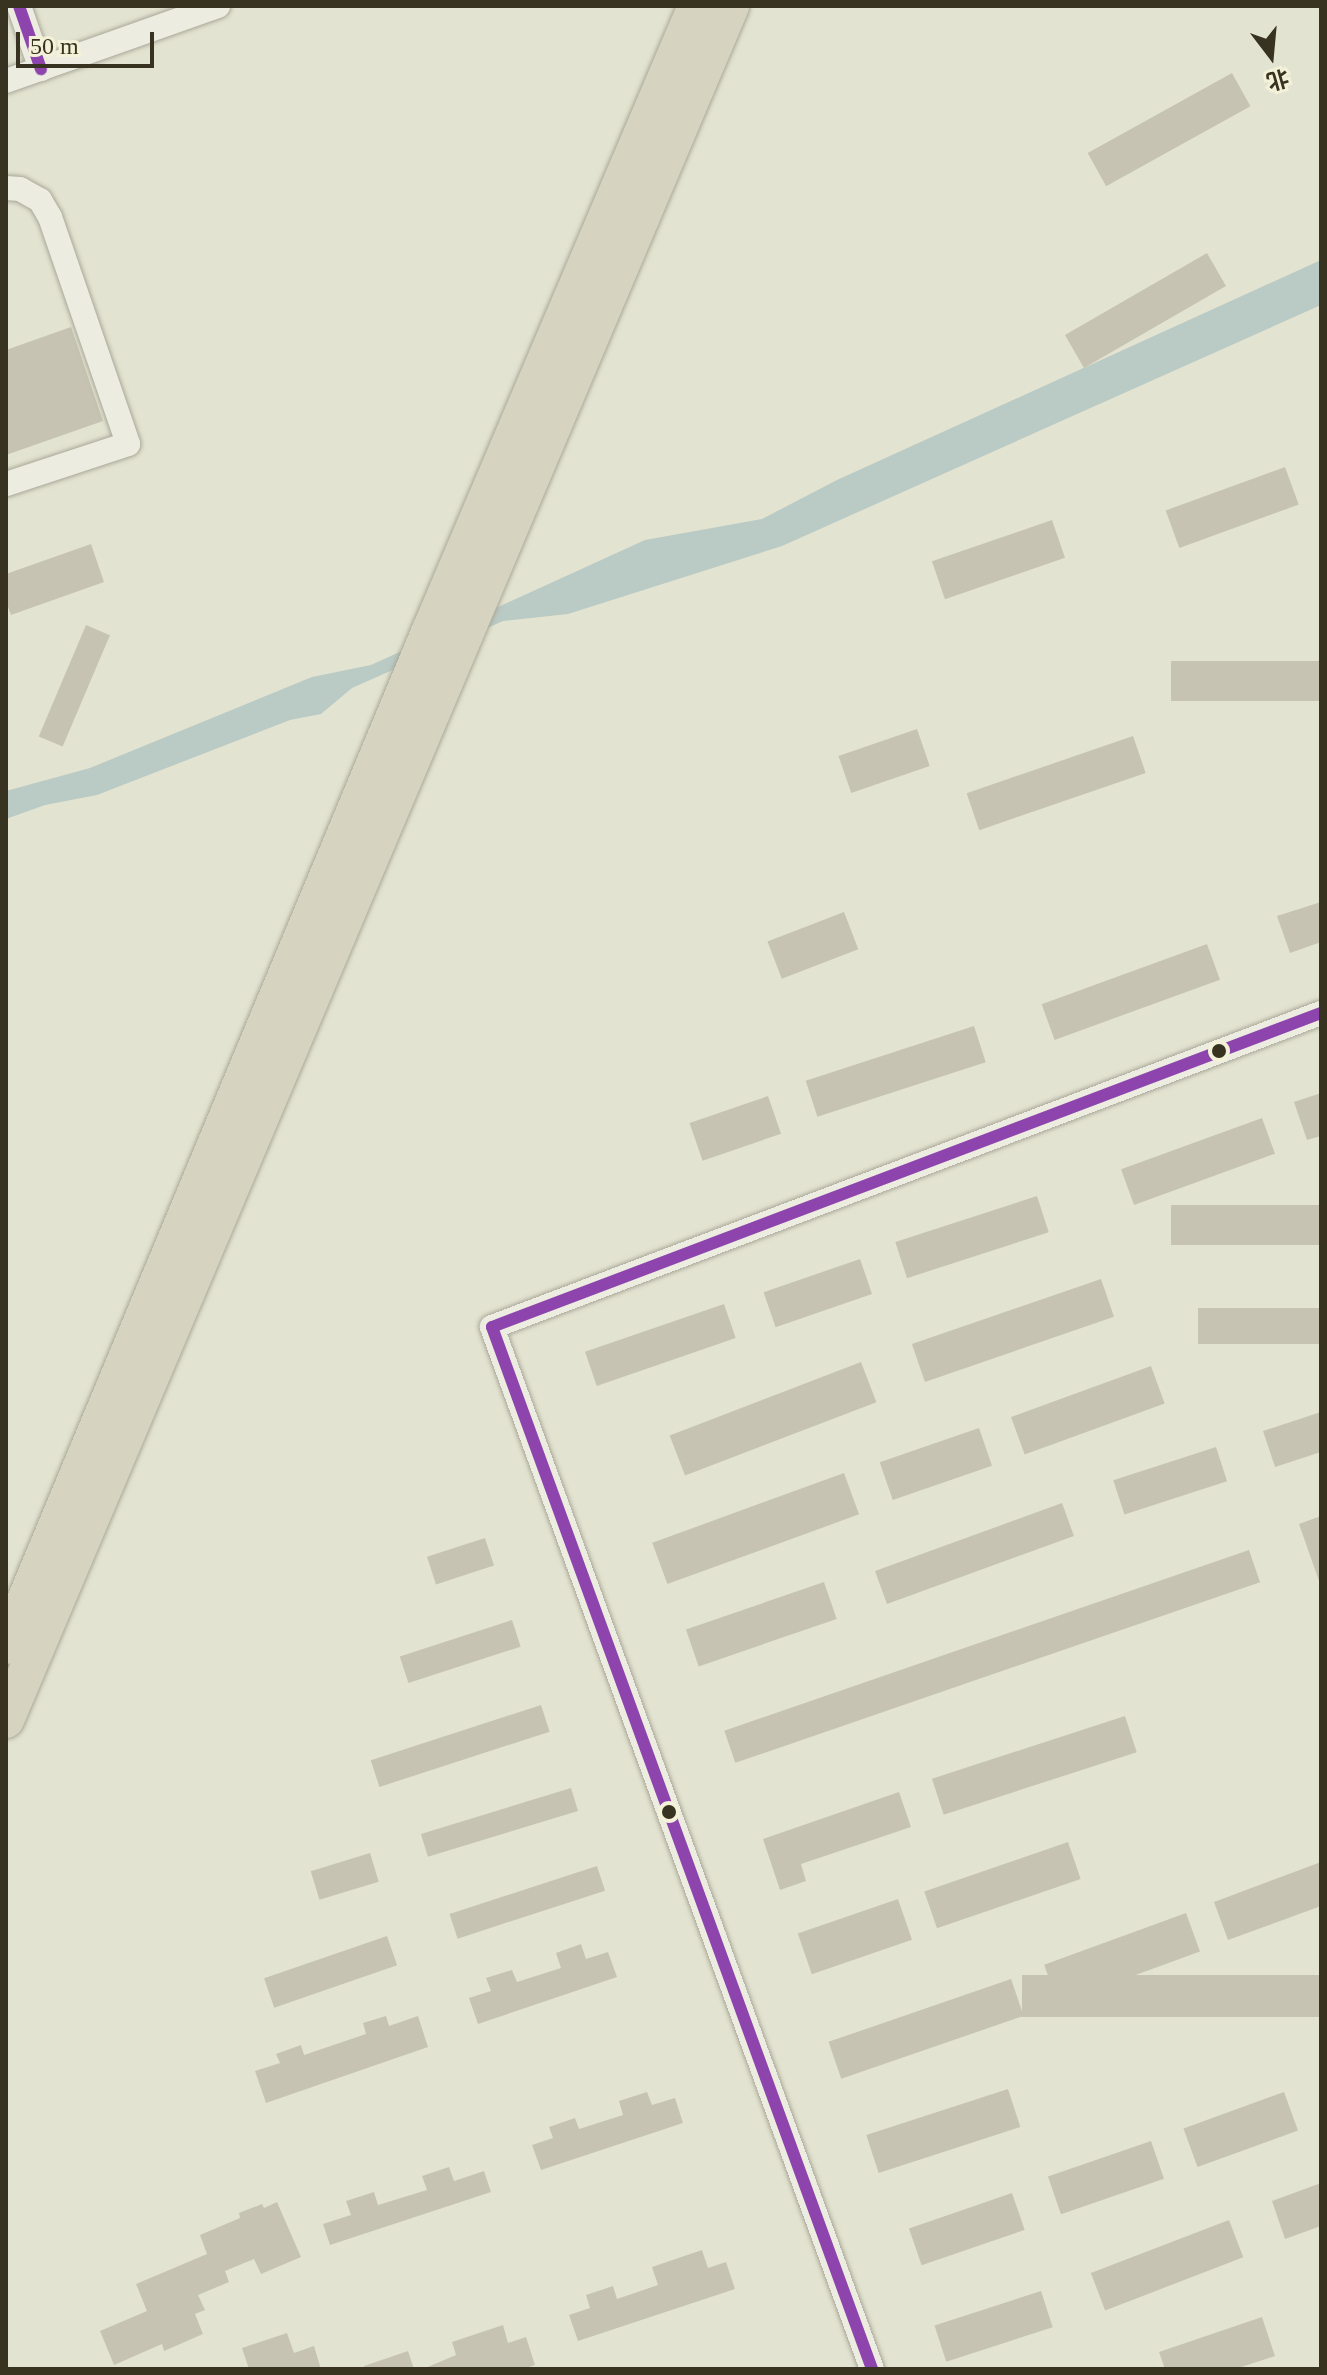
<!DOCTYPE html>
<html>
<head>
<meta charset="utf-8">
<style>
  body { margin:0 }
  #map { position:relative; width:1327px; height:2375px; overflow:hidden; background:#e3e3d1; font-family:"Times New Roman","Noto Sans SC",serif }
  div>[style] { position:absolute }
  .water>* { inset:0; background:#bacac4 }
  .building>* { inset:0; background:#c7c3b2; transform-origin:0 0 }
  .roads { filter:drop-shadow(0 0 2px #a9a899) drop-shadow(0 0 2px #a9a899) }
  .minor>* { height:24px; margin:-12px; padding:0 12px; transform-origin:12px; border-radius:12px; background:#ecece1 }
  .highway>* { height:36px; margin:-18px; padding:0 18px; transform-origin:18px; border-radius:18px; background:#d6d4c1 }
  .bus-1>* { height:12px; margin:-6px; padding:0 6px; transform-origin:6px; border-radius:6px; background:#8e44ad }
  .dots>* { width:22px; height:22px; translate:-50% -50%; box-sizing:border-box; border:4px solid #f3f2d8; border-radius:50% }
  span { translate:-50% -50%; white-space:nowrap; text-align:center; line-height:1.15; -webkit-text-stroke:7px #f3f2d8; paint-order:stroke }
  .frame { position:absolute; inset:0; border:8px solid #383221; pointer-events:none }
  .north { position:absolute; left:1231px; top:16px; width:80px; height:80px; -webkit-text-stroke:6px #f3f2d8; paint-order:stroke; rotate:164deg; font-size:22px; font-weight:700; line-height:32px; text-align:center; color:#383221 }
  .north::after { content:''; display:block; margin:auto; width:28px; height:36px; background:#383221; clip-path:polygon(50% 0,100% 100%,50% 72%,0 100%) }
  .scale { position:absolute; left:16px; top:32px; width:138px; height:36px; box-sizing:border-box; border:4px solid #383221; border-top:0; padding-left:10px; font-size:24px; line-height:28px; white-space:nowrap; color:#383221; -webkit-text-stroke:6px #f3f2d8; paint-order:stroke }
</style>
</head>
<body>
<div id="map">
  <div class="water">
    <i style="clip-path:polygon(1321px 260px,1321px 305px,782px 546px,568px 614px,503px 621px,352px 688px,321px 714px,290px 720px,97px 795px,45px 805px,6px 819px,6px 791px,90px 768px,312px 677px,371px 665px,645px 540px,762px 519px,837px 480px)"></i>
  </div>
  <div class="building">
    <i style="left:1232px;top:73px;width:38px;height:165px;rotate:61deg"></i>
    <i style="left:1207px;top:253px;width:38px;height:164px;rotate:60deg"></i>
    <i style="clip-path:polygon(71px 327px,103px 421px,6px 455px,6px 350px)"></i>
    <i style="left:1285px;top:467px;width:40px;height:127px;rotate:70deg"></i>
    <i style="left:1052px;top:520px;width:40px;height:127px;rotate:71deg"></i>
    <i style="clip-path:polygon(91px 544px,104px 582px,11px 615px,6px 601px,6px 574px)"></i>
    <i style="left:86px;top:625px;width:26px;height:121px;rotate:23deg"></i>
    <i style="left:1321px;top:661px;width:40px;height:150px;rotate:90deg"></i>
    <i style="left:917px;top:729px;width:39px;height:83px;rotate:71deg"></i>
    <i style="left:1133px;top:736px;width:39px;height:176px;rotate:71deg"></i>
    <i style="clip-path:polygon(1321px 902px,1321px 942px,1290px 953px,1277px 916px)"></i>
    <i style="left:844px;top:912px;width:40px;height:82px;rotate:69deg"></i>
    <i style="left:1207px;top:944px;width:38px;height:176px;rotate:70deg"></i>
    <i style="left:974px;top:1026px;width:38px;height:177px;rotate:72deg"></i>
    <i style="clip-path:polygon(1321px 1093px,1321px 1136px,1307px 1140px,1294px 1102px)"></i>
    <i style="left:768px;top:1096px;width:40px;height:83px;rotate:71deg"></i>
    <i style="left:1262px;top:1118px;width:38px;height:150px;rotate:70deg"></i>
    <i style="left:1037px;top:1196px;width:38px;height:149px;rotate:72deg"></i>
    <i style="left:1321px;top:1205px;width:40px;height:150px;rotate:90deg"></i>
    <i style="left:860px;top:1259px;width:37px;height:102px;rotate:71deg"></i>
    <i style="left:1101px;top:1279px;width:40px;height:200px;rotate:71deg"></i>
    <i style="left:724px;top:1304px;width:36px;height:147px;rotate:71deg"></i>
    <i style="left:1321px;top:1308px;width:36px;height:123px;rotate:90deg"></i>
    <i style="left:861px;top:1362px;width:43px;height:205px;rotate:69deg"></i>
    <i style="left:1151px;top:1366px;width:40px;height:149px;rotate:70deg"></i>
    <i style="clip-path:polygon(1321px 1412px,1321px 1452px,1275px 1467px,1263px 1431px)"></i>
    <i style="left:979px;top:1428px;width:40px;height:105px;rotate:71deg"></i>
    <i style="left:1216px;top:1447px;width:36px;height:108px;rotate:72deg"></i>
    <i style="left:844px;top:1473px;width:44px;height:204px;rotate:70deg"></i>
    <i style="left:1062px;top:1503px;width:35px;height:199px;rotate:70deg"></i>
    <i style="clip-path:polygon(1321px 1516px,1321px 1581px,1319px 1581px,1299px 1524px)"></i>
    <i style="left:485px;top:1538px;width:29px;height:61px;rotate:72deg"></i>
    <i style="left:1249px;top:1550px;width:34px;height:555px;rotate:71deg"></i>
    <i style="left:824px;top:1582px;width:39px;height:146px;rotate:71deg"></i>
    <i style="left:512px;top:1620px;width:28px;height:118px;rotate:72deg"></i>
    <i style="left:541px;top:1705px;width:28px;height:179px;rotate:72deg"></i>
    <i style="left:1125px;top:1716px;width:38px;height:203px;rotate:72deg"></i>
    <i style="left:571px;top:1788px;width:24px;height:157px;rotate:73deg"></i>
    <i style="clip-path:polygon(899px 1792px,911px 1827px,801px 1864px,806px 1881px,780px 1890px,763px 1839px)"></i>
    <i style="left:1068px;top:1842px;width:39px;height:152px;rotate:71deg"></i>
    <i style="left:370px;top:1853px;width:30px;height:62px;rotate:73deg"></i>
    <i style="clip-path:polygon(1321px 1862px,1321px 1906px,1228px 1940px,1214px 1902px)"></i>
    <i style="left:597px;top:1866px;width:26px;height:155px;rotate:72deg"></i>
    <i style="left:898px;top:1899px;width:43px;height:106px;rotate:71deg"></i>
    <i style="left:1186px;top:1913px;width:41px;height:151px;rotate:70deg"></i>
    <i style="left:387px;top:1936px;width:31px;height:130px;rotate:71deg"></i>
    <i style="clip-path:polygon(581px 1944px,586px 1959px,608px 1952px,617px 1977px,478px 2024px,469px 1998px,491px 1991px,486px 1978px,512px 1970px,517px 1982px,561px 1968px,556px 1953px)"></i>
    <i style="left:1321px;top:1975px;width:42px;height:299px;rotate:90deg"></i>
    <i style="left:1011px;top:1979px;width:39px;height:193px;rotate:71deg"></i>
    <i style="clip-path:polygon(386px 2016px,389px 2026px,418px 2016px,428px 2047px,266px 2103px,255px 2071px,280px 2063px,276px 2054px,301px 2045px,304px 2055px,366px 2034px,363px 2023px)"></i>
    <i style="left:1008px;top:2089px;width:40px;height:149px;rotate:72deg"></i>
    <i style="clip-path:polygon(647px 2092px,652px 2105px,675px 2098px,683px 2123px,541px 2170px,532px 2145px,553px 2138px,549px 2127px,575px 2118px,579px 2129px,623px 2115px,619px 2101px)"></i>
    <i style="left:1284px;top:2092px;width:41px;height:107px;rotate:70deg"></i>
    <i style="left:1151px;top:2141px;width:40px;height:109px;rotate:71deg"></i>
    <i style="clip-path:polygon(449px 2167px,454px 2181px,484px 2171px,491px 2192px,330px 2245px,323px 2224px,351px 2215px,346px 2201px,374px 2192px,378px 2205px,427px 2190px,422px 2176px)"></i>
    <i style="clip-path:polygon(1321px 2183px,1321px 2226px,1285px 2239px,1272px 2201px)"></i>
    <i style="left:1012px;top:2193px;width:39px;height:109px;rotate:71deg"></i>
    <i style="clip-path:polygon(277px 2202px,301px 2257px,261px 2274px,254px 2259px,225px 2271px,229px 2282px,198px 2295px,205px 2310px,195px 2314px,203px 2334px,164px 2351px,162px 2344px,114px 2365px,100px 2331px,147px 2311px,136px 2284px,207px 2254px,200px 2235px,240px 2218px,239px 2213px,262px 2204px,264px 2208px)"></i>
    <i style="left:1229px;top:2220px;width:40px;height:148px;rotate:69deg"></i>
    <i style="clip-path:polygon(702px 2250px,708px 2268px,726px 2262px,735px 2289px,578px 2341px,569px 2315px,590px 2308px,586px 2295px,613px 2286px,617px 2299px,658px 2285px,652px 2267px)"></i>
    <i style="left:1041px;top:2291px;width:38px;height:112px;rotate:72deg"></i>
    <i style="clip-path:polygon(1262px 2317px,1275px 2356px,1235px 2369px,1165px 2369px,1159px 2352px)"></i>
    <i style="clip-path:polygon(503px 2325px,508px 2343px,526px 2337px,535px 2365px,523px 2369px,423px 2369px,456px 2355px,452px 2342px)"></i>
    <i style="clip-path:polygon(287px 2333px,294px 2353px,314px 2346px,321px 2369px,249px 2369px,242px 2348px)"></i>
    <i style="clip-path:polygon(408px 2351px,414px 2369px,365px 2369px,364px 2366px)"></i>
  </div>
  <div class="roads">
    <div class="minor">
      <i style="left:19px;top:6px;width:67px;rotate:70.8deg"></i>
      <i style="left:6px;top:81px;width:225px;rotate:-19.5deg"></i>
      <i style="left:6px;top:188px;width:14px;rotate:4deg"></i>
      <i style="left:20px;top:189px;width:23px;rotate:29deg"></i>
      <i style="left:40px;top:200px;width:20px;rotate:60deg"></i>
      <i style="left:50px;top:217px;width:240px;rotate:71deg"></i>
      <i style="left:128px;top:444px;width:128px;rotate:161.8deg"></i>
      <i style="left:872px;top:2369px;width:1109px;rotate:-110.04deg"></i>
      <i style="left:492px;top:1327px;width:886px;rotate:-20.75deg"></i>
    </div>
    <div class="highway">
      <i style="left:6px;top:1646px;width:1101px;rotate:-67.35deg"></i>
      <i style="left:430px;top:630px;width:678px;rotate:-66.91deg"></i>
      <i style="left:6px;top:1720px;width:1861px;rotate:-67.07deg"></i>
    </div>
  </div>
  <div class="bus-1">
    <i style="left:19px;top:6px;width:67px;rotate:70.8deg"></i>
    <i style="left:492px;top:1327px;width:1109px;rotate:69.96deg"></i>
    <i style="left:492px;top:1327px;width:886px;rotate:-20.75deg"></i>
  </div>
  <div class="dots">
    <i style="left:1219px;top:1051px;background:#383221"></i>
    <i style="left:669px;top:1812px;background:#383221"></i>
  </div>
  <div class="frame"></div>
  <div class="north">北</div>
  <div class="scale">50 m</div>
</div>
</body>
</html>
